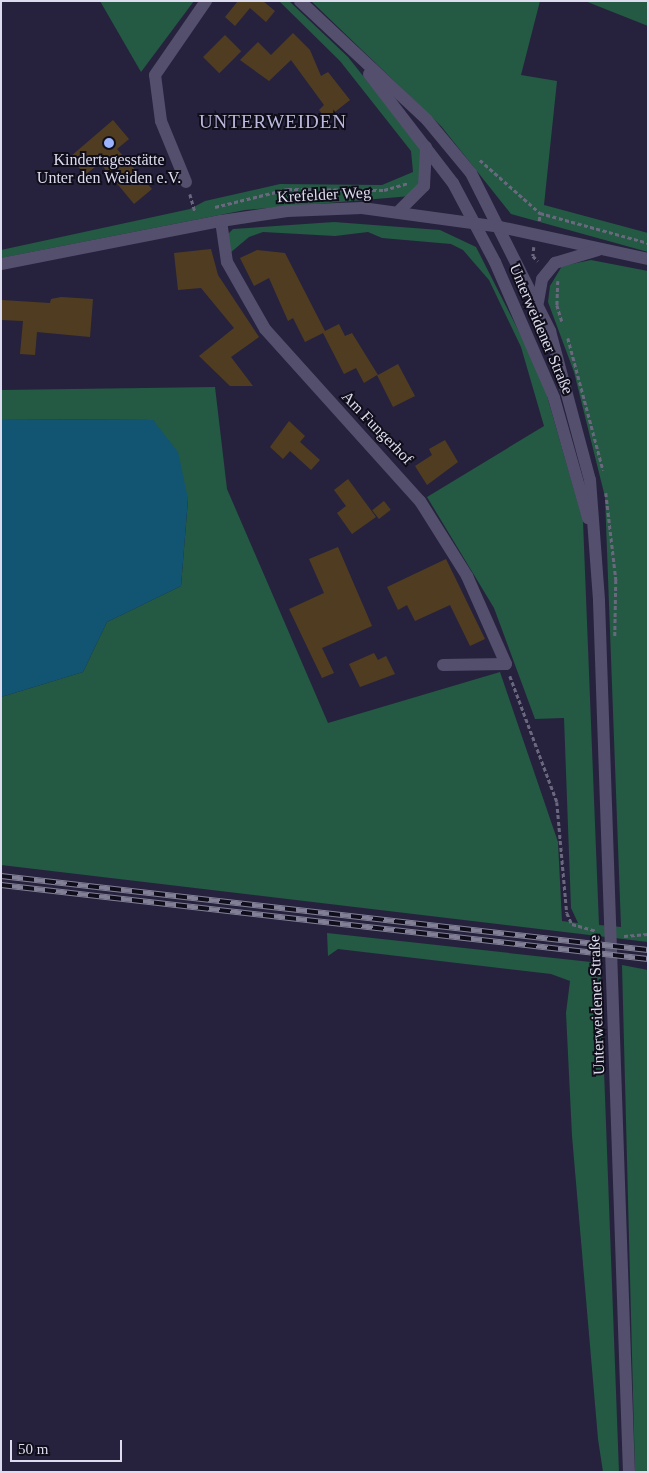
<!DOCTYPE html>
<html>
<head>
<meta charset="utf-8">
<style>
  body { margin:0 }
  #map { position:relative; width:649px; height:1473px; overflow:hidden; background:#26223d; font-family:Georgia,serif }
  div>[style] { position:absolute }
  .green>* { inset:0; background:#245943 }
  .water>* { inset:0; background:#115573 }
  .building>* { inset:0; background:#503d21; transform-origin:0 0 }
  .path>* { height:2.5px; margin-top:-1.25px; transform-origin:0; background:repeating-linear-gradient(90deg,#6a687f 0 4px,transparent 0 6.5px) }
  .minor>* { height:12px; margin:-6px; padding:0 6px; transform-origin:6px; border-radius:6px; background:#534f6d }
  .rail>* { height:5.5px; margin-top:-2.75px; transform-origin:0; background:repeating-linear-gradient(90deg,#0f0e1a 0 11px,#828096 0 22px); box-sizing:border-box; border-block:1px solid #828096 }
  .dots>* { width:14px; height:14px; translate:-50% -50%; box-sizing:border-box; border:2px solid #0f0e1a; border-radius:50% }
  span { translate:-50% -50%; white-space:nowrap; text-align:center; line-height:1.15; -webkit-text-stroke:4px #0f0e1a; paint-order:stroke }
  .poi-label { font-size:16px; color:#dddcee }
  .street-label { font-size:16px; color:#dddcee }
  .quarter-label { font-size:19px; color:#bdb9dd; letter-spacing:1px }
  .frame { position:absolute; inset:0; border:2px solid #dddcee; pointer-events:none }
  .scale { position:absolute; left:10px; top:1440px; width:112px; height:22px; box-sizing:border-box; border:2px solid #dddcee; border-top:0; padding-left:6px; font-size:15px; line-height:18px; white-space:nowrap; color:#dddcee; -webkit-text-stroke:4px #0f0e1a; paint-order:stroke }
</style>
</head>
<body>
<div id="map">
  <div class="green">
    <i style="clip-path:polygon(100px 1px,194px 1px,141px 72px)"></i>
    <i style="clip-path:polygon(279px 1px,289px 1px,348px 57px,422px 150px,426px 174px,411px 196px,245px 210px,1px 258px,1px 250px,190px 209px,205px 201px,280px 184px,382px 185px,413px 172px,411px 151px,340px 61px)"></i>
    <i style="clip-path:polygon(311px 1px,540px 1px,521px 75px,557px 81px,544px 205px,648px 233px,648px 252px,511px 214px,441px 126px)"></i>
    <i style="clip-path:polygon(585px 1px,648px 1px,648px 26px)"></i>
    <i style="clip-path:polygon(334px 222px,440px 230px,476px 247px,541px 375px,583px 521px,599px 925px,621px 927px,605px 497px,574px 372px,548px 302px,550px 286px,562px 266px,591px 260px,648px 271px,648px 942px,1px 865px,1px 697px,83px 672px,107px 622px,181px 586px,188px 499px,153px 420px,1px 419px,1px 390px,215px 387px,227px 489px,328px 723px,500px 672px,558px 842px,562px 921px,578px 923px,571px 908px,564px 718px,535px 719px,494px 608px,427px 497px,544px 426px,521px 347px,489px 280px,463px 250px,451px 244px,382px 238px,368px 232px,335px 236px,263px 232px,249px 237px,230px 253px,227px 235px,233px 229px)"></i>
    <i style="clip-path:polygon(327px 933px,600px 963px,619px 1472px,603px 1472px,598px 1439px,572px 1136px,566px 1013px,570px 981px,551px 974px,338px 949px,328px 956px)"></i>
    <i style="clip-path:polygon(622px 965px,648px 970px,648px 1472px,635px 1472px)"></i>
  </div>
  <div class="water">
    <i style="clip-path:polygon(1px 419px,153px 420px,178px 452px,188px 499px,181px 586px,107px 622px,83px 672px,1px 697px)"></i>
  </div>
  <div class="building">
    <i style="clip-path:polygon(238px 1px,263px 1px,275px 11px,266px 22px,250px 8px,235px 26px,225px 17px)"></i>
    <i style="clip-path:polygon(293px 33px,310px 50px,321px 76px,328px 72px,350px 100px,326px 119px,319px 110px,324px 105px,291px 60px,269px 81px,240px 60px,258px 42px,271px 55px)"></i>
    <i style="left:225px;top:35px;width:23px;height:31px;rotate:45deg"></i>
    <i style="clip-path:polygon(113px 120px,129px 139px,117px 149px,152px 189px,134px 204px,100px 163px,85px 175px,70px 157px)"></i>
    <i style="clip-path:polygon(211px 249px,218px 275px,259px 337px,231px 357px,253px 386px,230px 386px,199px 356px,234px 328px,201px 288px,178px 290px,174px 253px)"></i>
    <i style="clip-path:polygon(257px 250px,285px 253px,325px 331px,339px 324px,345px 336px,352px 333px,378px 375px,398px 364px,415px 396px,393px 407px,377px 375px,364px 383px,356px 368px,344px 374px,323px 333px,305px 342px,293px 318px,288px 321px,269px 278px,254px 286px,240px 258px)"></i>
    <i style="clip-path:polygon(61px 297px,93px 299px,90px 337px,37px 332px,35px 355px,20px 354px,23px 321px,1px 320px,2px 300px,50px 303px,51px 299px)"></i>
    <i style="clip-path:polygon(289px 421px,305px 436px,300px 442px,320px 460px,311px 470px,290px 451px,283px 459px,270px 447px)"></i>
    <i style="clip-path:polygon(445px 440px,458px 462px,427px 485px,415px 466px,432px 455px,429px 449px)"></i>
    <i style="clip-path:polygon(348px 479px,376px 517px,352px 534px,337px 513px,346px 506px,334px 490px)"></i>
    <i style="left:384px;top:501px;width:11px;height:15px;rotate:52deg"></i>
    <i style="clip-path:polygon(338px 547px,372px 626px,322px 648px,334px 673px,322px 678px,289px 609px,324px 593px,309px 559px)"></i>
    <i style="clip-path:polygon(446px 559px,485px 639px,470px 646px,450px 605px,415px 621px,407px 605px,398px 610px,387px 587px)"></i>
    <i style="clip-path:polygon(374px 653px,378px 660px,386px 656px,395px 674px,360px 687px,349px 664px)"></i>
  </div>
  <div class="path">
    <i style="left:480px;top:160px;width:80px;rotate:41.5deg"></i>
    <i style="left:540px;top:213px;width:112px;rotate:15.5deg"></i>
    <i style="left:190px;top:194px;width:19px;rotate:74deg"></i>
    <i style="left:215px;top:207px;width:75px;rotate:-13.9deg"></i>
    <i style="left:288px;top:189px;width:96px;rotate:0.6deg"></i>
    <i style="left:384px;top:190px;width:25px;rotate:-16deg"></i>
    <i style="left:539px;top:221px;width:8px;rotate:-83deg"></i>
    <i style="left:534px;top:247px;width:9px;rotate:96deg"></i>
    <i style="left:533px;top:256px;width:7px;rotate:45deg"></i>
    <i style="left:558px;top:281px;width:24px;rotate:92deg"></i>
    <i style="left:557px;top:305px;width:17px;rotate:73deg"></i>
    <i style="left:568px;top:338px;width:137px;rotate:75.1deg"></i>
    <i style="left:606px;top:493px;width:88px;rotate:83.4deg"></i>
    <i style="left:616px;top:580px;width:57px;rotate:91deg"></i>
    <i style="left:510px;top:676px;width:134px;rotate:69.5deg"></i>
    <i style="left:557px;top:802px;width:111px;rotate:84.9deg"></i>
    <i style="left:567px;top:913px;width:12px;rotate:66deg"></i>
    <i style="left:572px;top:924px;width:26px;rotate:16deg"></i>
    <i style="left:624px;top:936px;width:24px;rotate:-5deg"></i>
  </div>
  <div class="minor">
    <i style="left:300px;top:1px;width:174px;rotate:43.1deg"></i>
    <i style="left:427px;top:120px;width:69px;rotate:50.3deg"></i>
    <i style="left:471px;top:173px;width:177px;rotate:63.4deg"></i>
    <i style="left:550px;top:331px;width:154px;rotate:75deg"></i>
    <i style="left:590px;top:480px;width:121px;rotate:85.7deg"></i>
    <i style="left:599px;top:601px;width:872px;rotate:88.03deg"></i>
    <i style="left:369px;top:74px;width:138px;rotate:52.4deg"></i>
    <i style="left:453px;top:183px;width:89px;rotate:62deg"></i>
    <i style="left:495px;top:262px;width:148px;rotate:66.5deg"></i>
    <i style="left:554px;top:398px;width:125px;rotate:74.2deg"></i>
    <i style="left:186px;top:182px;width:66px;rotate:-112.3deg"></i>
    <i style="left:161px;top:121px;width:46px;rotate:-97.4deg"></i>
    <i style="left:155px;top:75px;width:90px;rotate:-55.4deg"></i>
    <i style="left:400px;top:210px;width:34px;rotate:-45deg"></i>
    <i style="left:424px;top:186px;width:39px;rotate:-87deg"></i>
    <i style="left:221px;top:221px;width:41px;rotate:81.7deg"></i>
    <i style="left:227px;top:262px;width:77px;rotate:60.4deg"></i>
    <i style="left:265px;top:329px;width:232px;rotate:48deg"></i>
    <i style="left:420px;top:501px;width:89px;rotate:57.9deg"></i>
    <i style="left:467px;top:576px;width:96px;rotate:66.1deg"></i>
    <i style="left:506px;top:664px;width:63px;rotate:179.1deg"></i>
    <i style="left:1px;top:264px;width:224px;rotate:-11.1deg"></i>
    <i style="left:221px;top:221px;width:67px;rotate:-8.6deg"></i>
    <i style="left:287px;top:211px;width:75px;rotate:-2.3deg"></i>
    <i style="left:362px;top:208px;width:139px;rotate:7.8deg"></i>
    <i style="left:500px;top:227px;width:151px;rotate:12.2deg"></i>
    <i style="left:538px;top:302px;width:23px;rotate:-80deg"></i>
    <i style="left:542px;top:279px;width:21px;rotate:-51deg"></i>
    <i style="left:555px;top:263px;width:45px;rotate:-16.8deg"></i>
  </div>
  <div class="rail">
    <i style="left:1px;top:876px;width:651px;rotate:6.52deg"></i>
    <i style="left:1px;top:885px;width:651px;rotate:6.52deg"></i>
  </div>
  <div class="dots">
    <i style="left:109px;top:143px;background:#9bb4fd"></i>
  </div>
  <div class="poi-label">
    <span style="left:109px;top:169px">Kindertagesstätte<br>Unter den Weiden e.V.</span>
  </div>
  <div class="street-label">
    <span style="left:324px;top:195px;rotate:-3deg">Krefelder Weg</span>
    <span style="left:541px;top:329px;rotate:67deg">Unterweidener Straße</span>
    <span style="left:377px;top:428px;rotate:46deg">Am Fungerhof</span>
    <span style="left:597px;top:1005px;rotate:-92deg">Unterweidener Straße</span>
  </div>
  <div class="quarter-label">
    <span style="left:273px;top:122px">UNTERWEIDEN</span>
  </div>
  <div class="frame"></div>
  <div class="scale">50 m</div>
</div>
</body>
</html>
